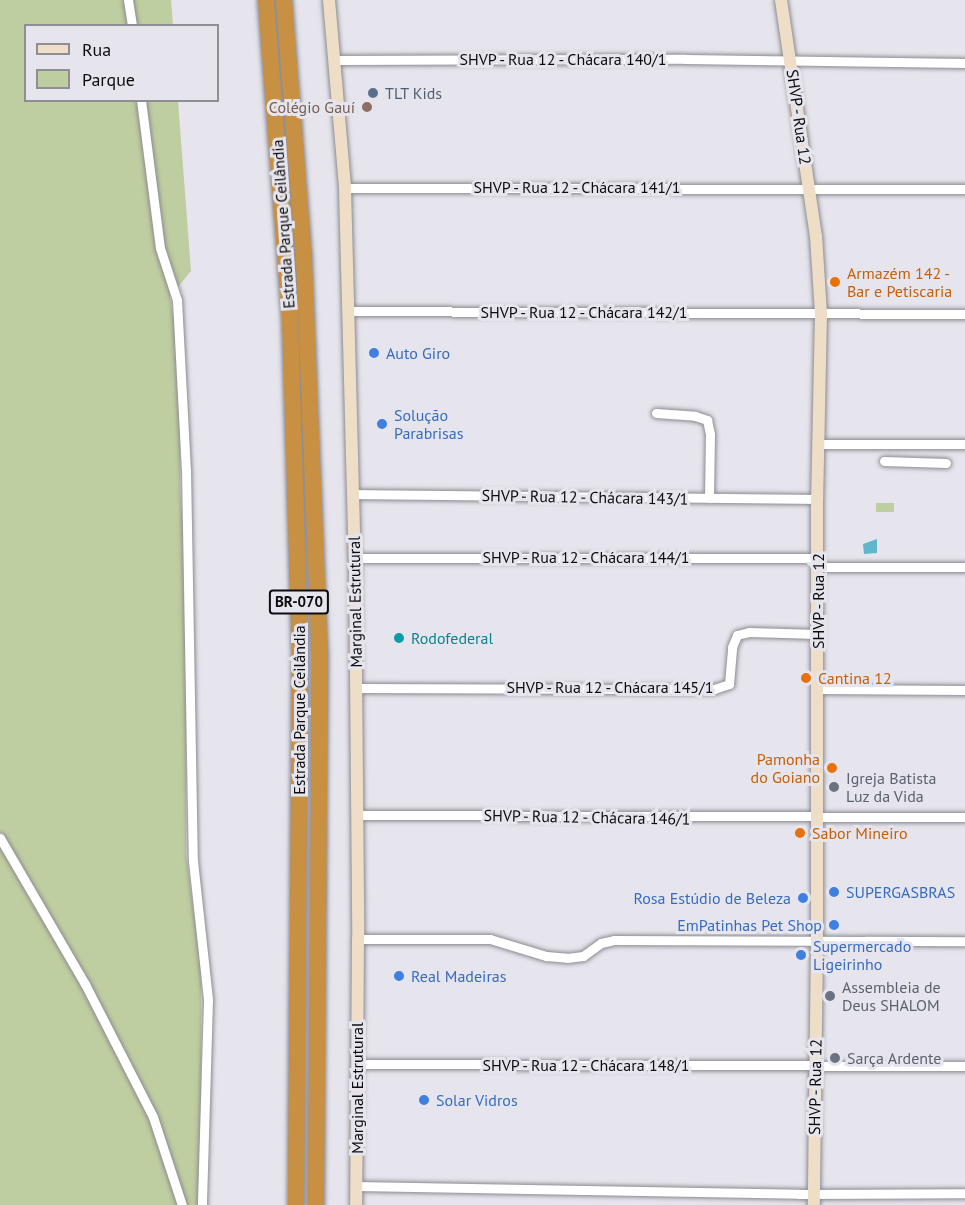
<!DOCTYPE html>
<html>
<head>
<meta charset="utf-8">
<style>
  body { margin:0 }
  #map { position:relative; width:965px; height:1205px; overflow:hidden; background:#e6e5ed; font-family:"PT Sans",sans-serif }
  div>[style] { position:absolute }
  .green>* { inset:0; background:#bfcea0; transform-origin:0 0 }
  .water>* { inset:0; background:#60b7cc }
  .roads { filter:drop-shadow(0 0 2px #8c8b92) drop-shadow(0 0 2px #8c8b92) }
  .street>* { height:9px; margin:-4.5px; padding:0 4.5px; transform-origin:4.5px; border-radius:4.5px; background:#fff }
  .secondary>* { height:12px; margin:-6px; padding:0 6px; transform-origin:6px; border-radius:6px; background:#eedec7 }
  .highway>* { height:16px; margin:-8px; padding:0 8px; transform-origin:8px; border-radius:8px; background:#c89043 }
  .dots>* { width:16px; height:16px; translate:-50% -50%; box-sizing:border-box; border:3px solid #e6e5ed; border-radius:50% }
  span { translate:-50% -50%; white-space:nowrap; text-align:center; line-height:1.15; -webkit-text-stroke:6px #e6e5ed; paint-order:stroke }
  .shield-label span { padding:2px 4px; background:#e6e5ed; border:2px solid; border-radius:4px; -webkit-text-stroke-width:0 }
  .shield-label { font-size:15px; color:#0c0c0e; font-weight:700 }
  .street-label { font-size:16px; color:#0c0c0e }
  .service-label { font-size:16px; color:#4e5e75 }
  .left { translate:0 -50%; text-align:left }
  .education-label { font-size:16px; color:#785e54 }
  .right { translate:-100% -50%; text-align:right }
  .food-label { font-size:16px; color:#c56008 }
  .shop-label { font-size:16px; color:#366cbe }
  .culture-label { font-size:16px; color:#0d838f }
  .worship-label { font-size:16px; color:#5b616d }
  .legend { position:absolute; left:24px; top:24px; width:195px; height:78px; box-sizing:border-box; background:#e6e5ed; border:2px solid #8f8e94; margin:0; padding:8px 10px; list-style:none; font-size:18px; color:#0c0c0e }
  .legend li { display:flex; align-items:center; gap:12px; height:30px }
  .legend b { width:30px; border:2px solid #8f8e94 }
</style>
</head>
<body>
<div id="map">
  <div class="green">
    <i style="clip-path:polygon(0 0,171px 0,173px 25px,26px 26px,26px 100px,178px 101px,191px 271px,170px 297px,174px 322px,180px 425px,180px 487px,186px 578px,186px 855px,201px 964px,201px 1096px,198px 1205px,0 1205px)"></i>
    <i style="left:876px;top:503px;width:18px;height:9px"></i>
  </div>
  <div class="water">
    <i style="clip-path:polygon(877px 539px,877px 553px,864px 554px,863px 544px)"></i>
  </div>
  <div class="roads">
    <div class="street">
      <i style="left:128px;top:0;width:26px;rotate:81deg"></i>
      <i style="left:336px;top:60px;width:349px;rotate:-0.2deg"></i>
      <i style="left:685px;top:59px;width:280px;rotate:0.8deg"></i>
      <i style="left:141px;top:100px;width:149px;rotate:82.7deg"></i>
      <i style="left:160px;top:248px;width:55px;rotate:71.9deg"></i>
      <i style="left:177px;top:300px;width:169px;rotate:87deg"></i>
      <i style="left:186px;top:469px;width:392px;rotate:89deg"></i>
      <i style="left:193px;top:861px;width:140px;rotate:83.8deg"></i>
      <i style="left:208px;top:1000px;width:205px;rotate:91.7deg"></i>
      <i style="left:345px;top:188px;width:620px;rotate:0.09deg"></i>
      <i style="left:347px;top:311px;width:618px;rotate:0.28deg"></i>
      <i style="left:656px;top:413px;width:39px;rotate:4deg"></i>
      <i style="left:695px;top:416px;width:13px;rotate:18deg"></i>
      <i style="left:707px;top:420px;width:14px;rotate:78deg"></i>
      <i style="left:710px;top:434px;width:64px;rotate:90.9deg"></i>
      <i style="left:819px;top:444px;width:146px"></i>
      <i style="left:884px;top:461px;width:62px;rotate:1.8deg"></i>
      <i style="left:352px;top:494px;width:465px;rotate:0.6deg"></i>
      <i style="left:355px;top:558px;width:463px"></i>
      <i style="left:818px;top:567px;width:147px"></i>
      <i style="left:357px;top:688px;width:357px;rotate:0.2deg"></i>
      <i style="left:714px;top:689px;width:16px;rotate:-18deg"></i>
      <i style="left:729px;top:684px;width:37px;rotate:-85deg"></i>
      <i style="left:732px;top:647px;width:13px;rotate:-67deg"></i>
      <i style="left:737px;top:635px;width:12px;rotate:-14deg"></i>
      <i style="left:749px;top:632px;width:69px;rotate:1.7deg"></i>
      <i style="left:817px;top:689px;width:148px;rotate:0.4deg"></i>
      <i style="left:357px;top:815px;width:608px;rotate:0.19deg"></i>
      <i style="left:0;top:838px;width:169px;rotate:59.8deg"></i>
      <i style="left:85px;top:984px;width:149px;rotate:62.9deg"></i>
      <i style="left:153px;top:1117px;width:93px;rotate:71.8deg"></i>
      <i style="left:358px;top:939px;width:132px"></i>
      <i style="left:490px;top:939px;width:59px;rotate:16.9deg"></i>
      <i style="left:546px;top:956px;width:21px;rotate:5deg"></i>
      <i style="left:567px;top:958px;width:16px;rotate:-7deg"></i>
      <i style="left:583px;top:956px;width:22px;rotate:-36deg"></i>
      <i style="left:601px;top:943px;width:13px;rotate:-13deg"></i>
      <i style="left:614px;top:940px;width:351px;rotate:0.2deg"></i>
      <i style="left:357px;top:1064px;width:608px;rotate:0.19deg"></i>
      <i style="left:356px;top:1186px;width:443px;rotate:1deg"></i>
      <i style="left:799px;top:1194px;width:166px;rotate:-0.3deg"></i>
    </div>
    <div class="secondary">
      <i style="left:329px;top:0;width:189px;rotate:85.1deg"></i>
      <i style="left:345px;top:188px;width:370px;rotate:88.5deg"></i>
      <i style="left:355px;top:558px;width:381px;rotate:89.5deg"></i>
      <i style="left:358px;top:939px;width:266px;rotate:90.4deg"></i>
      <i style="left:781px;top:0;width:239px;rotate:81.6deg"></i>
      <i style="left:816px;top:236px;width:78px;rotate:86.3deg"></i>
      <i style="left:821px;top:314px;width:185px;rotate:91.2deg"></i>
      <i style="left:817px;top:499px;width:442px;rotate:90deg"></i>
      <i style="left:817px;top:941px;width:264px;rotate:90.7deg"></i>
    </div>
    <div class="highway">
      <i style="left:266px;top:0;width:318px;rotate:85.7deg"></i>
      <i style="left:290px;top:317px;width:336px;rotate:88.3deg"></i>
      <i style="left:300px;top:653px;width:552px;rotate:90.42deg"></i>
      <i style="left:284px;top:0;width:262px;rotate:85.6deg"></i>
      <i style="left:304px;top:261px;width:392px;rotate:87.7deg"></i>
      <i style="left:320px;top:653px;width:552px;rotate:90.42deg"></i>
    </div>
  </div>
  <div class="dots">
    <i style="left:373px;top:93px;background:#5c6f8a"></i>
    <i style="left:367px;top:107px;background:#8d6e63"></i>
    <i style="left:835px;top:282px;background:#e8710a"></i>
    <i style="left:374px;top:353px;background:#3f7fe0"></i>
    <i style="left:382px;top:424px;background:#3f7fe0"></i>
    <i style="left:399px;top:638px;background:#0f9aa8"></i>
    <i style="left:806px;top:678px;background:#e8710a"></i>
    <i style="left:832px;top:768px;background:#e8710a"></i>
    <i style="left:834px;top:787px;background:#6b7280"></i>
    <i style="left:800px;top:833px;background:#e8710a"></i>
    <i style="left:834px;top:892px;background:#3f7fe0"></i>
    <i style="left:803px;top:898px;background:#3f7fe0"></i>
    <i style="left:834px;top:925px;background:#3f7fe0"></i>
    <i style="left:801px;top:955px;background:#3f7fe0"></i>
    <i style="left:399px;top:976px;background:#3f7fe0"></i>
    <i style="left:830px;top:996px;background:#6b7280"></i>
    <i style="left:835px;top:1058px;background:#6b7280"></i>
    <i style="left:424px;top:1100px;background:#3f7fe0"></i>
  </div>
  <div class="shield-label">
    <span style="left:299px;top:602px">BR-070</span>
  </div>
  <div class="street-label">
    <span style="left:563px;top:59px">SHVP - Rua 12 - Chácara 140/1</span>
    <span style="left:799px;top:117px;rotate:82deg">SHVP - Rua 12</span>
    <span style="left:577px;top:187px">SHVP - Rua 12 - Chácara 141/1</span>
    <span style="left:283px;top:224px;rotate:-94deg">Estrada Parque Ceilândia</span>
    <span style="left:584px;top:312px">SHVP - Rua 12 - Chácara 142/1</span>
    <span style="left:585px;top:497px;rotate:1deg">SHVP - Rua 12 - Chácara 143/1</span>
    <span style="left:586px;top:557px">SHVP - Rua 12 - Chácara 144/1</span>
    <span style="left:818px;top:601px;rotate:-90deg">SHVP - Rua 12</span>
    <span style="left:355px;top:602px;rotate:-91deg">Marginal Estrutural</span>
    <span style="left:610px;top:687px">SHVP - Rua 12 - Chácara 145/1</span>
    <span style="left:299px;top:710px;rotate:-90deg">Estrada Parque Ceilândia</span>
    <span style="left:587px;top:817px;rotate:1deg">SHVP - Rua 12 - Chácara 146/1</span>
    <span style="left:586px;top:1065px">SHVP - Rua 12 - Chácara 148/1</span>
    <span style="left:815px;top:1087px;rotate:-89deg">SHVP - Rua 12</span>
    <span style="left:357px;top:1088px;rotate:-90deg">Marginal Estrutural</span>
  </div>
  <div class="service-label">
    <span class="left" style="left:385px;top:93px">TLT Kids</span>
  </div>
  <div class="education-label">
    <span class="right" style="left:355px;top:107px">Colégio Gauí</span>
  </div>
  <div class="food-label">
    <span class="left" style="left:847px;top:282px">Armazém 142 -<br>Bar e Petiscaria</span>
    <span class="left" style="left:818px;top:678px">Cantina 12</span>
    <span class="right" style="left:820px;top:768px">Pamonha<br>do Goiano</span>
    <span class="left" style="left:812px;top:833px">Sabor Mineiro</span>
  </div>
  <div class="shop-label">
    <span class="left" style="left:386px;top:353px">Auto Giro</span>
    <span class="left" style="left:394px;top:424px">Solução<br>Parabrisas</span>
    <span class="left" style="left:846px;top:892px">SUPERGASBRAS</span>
    <span class="right" style="left:791px;top:898px">Rosa Estúdio de Beleza</span>
    <span class="right" style="left:822px;top:925px">EmPatinhas Pet Shop</span>
    <span class="left" style="left:813px;top:955px">Supermercado<br>Ligeirinho</span>
    <span class="left" style="left:411px;top:976px">Real Madeiras</span>
    <span class="left" style="left:436px;top:1100px">Solar Vidros</span>
  </div>
  <div class="culture-label">
    <span class="left" style="left:411px;top:638px">Rodofederal</span>
  </div>
  <div class="worship-label">
    <span class="left" style="left:846px;top:787px">Igreja Batista<br>Luz da Vida</span>
    <span class="left" style="left:842px;top:996px">Assembleia de<br>Deus SHALOM</span>
    <span class="left" style="left:847px;top:1058px">Sarça Ardente</span>
  </div>
  <ul class="legend">
  <li><b style="height:8px;background:#eedec7"></b>Rua</li>
  <li><b style="height:16px;background:#bfcea0"></b>Parque</li>
  </ul>
</div>
</body>
</html>
